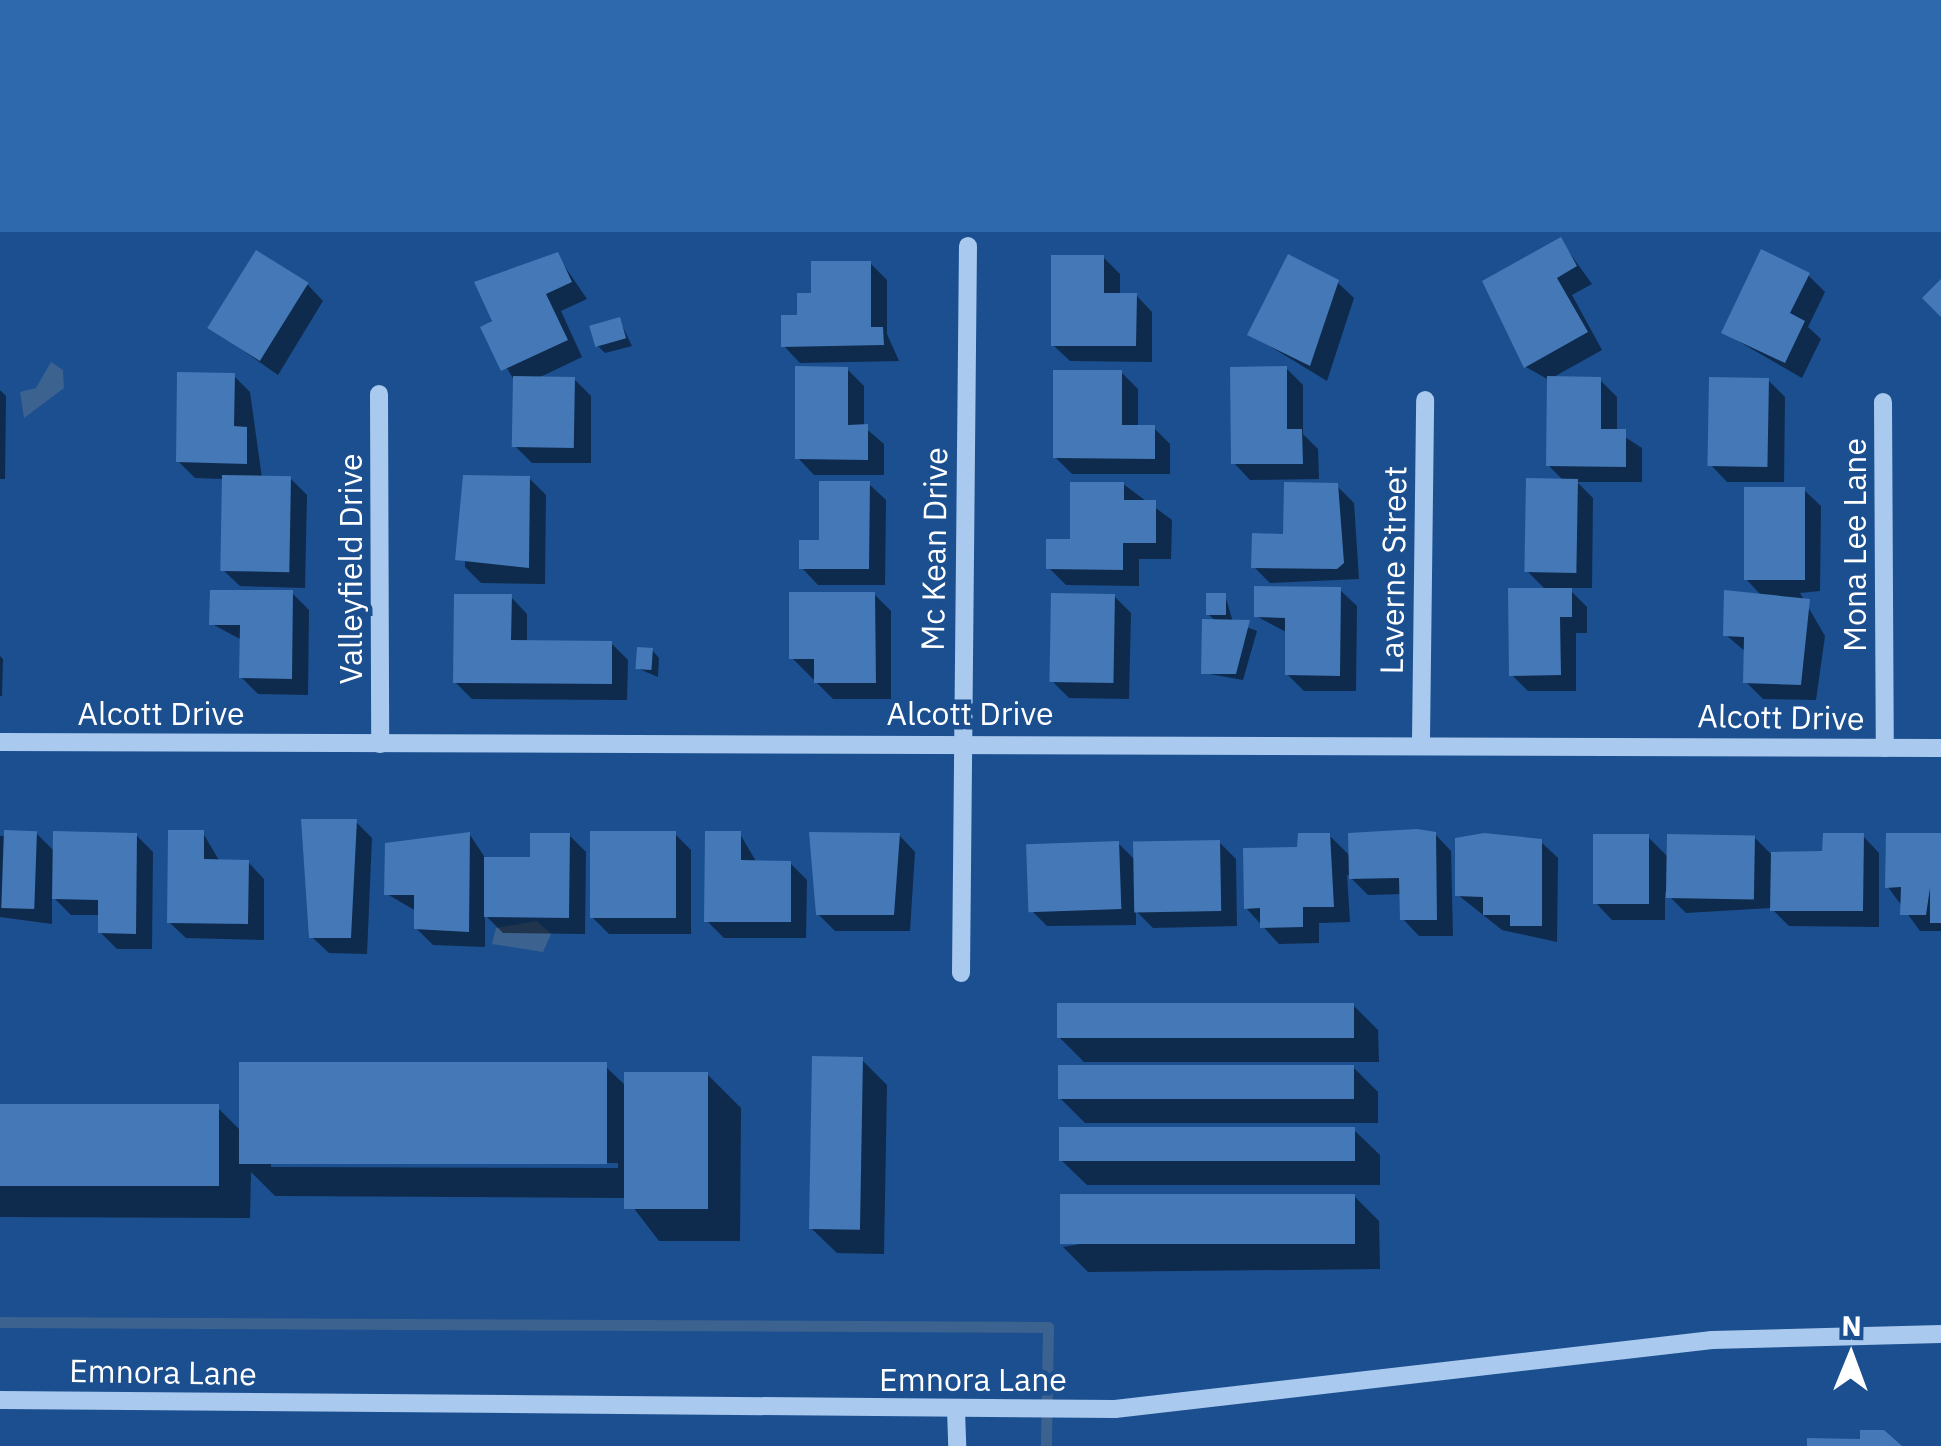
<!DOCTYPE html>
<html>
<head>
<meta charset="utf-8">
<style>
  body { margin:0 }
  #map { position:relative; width:1941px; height:1446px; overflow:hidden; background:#1b4f8f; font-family:"IBM Plex Sans",sans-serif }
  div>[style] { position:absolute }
  .green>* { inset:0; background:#2e69ad; transform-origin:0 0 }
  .water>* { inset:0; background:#3c6290 }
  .shadow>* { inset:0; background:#0007 }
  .stream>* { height:11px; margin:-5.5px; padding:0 5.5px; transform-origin:5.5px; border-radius:5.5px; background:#3c6290 }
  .building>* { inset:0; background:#4478b7; transform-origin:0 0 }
  .minor>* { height:18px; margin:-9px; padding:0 9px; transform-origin:9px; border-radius:9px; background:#a9c9ee }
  span { translate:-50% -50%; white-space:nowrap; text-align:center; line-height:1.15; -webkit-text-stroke:9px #1b4f8f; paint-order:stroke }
  .street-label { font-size:32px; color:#fff }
  .north { position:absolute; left:1801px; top:1306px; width:100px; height:100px; -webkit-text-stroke:8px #1b4f8f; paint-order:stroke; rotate:1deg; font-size:28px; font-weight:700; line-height:40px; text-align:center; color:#fff }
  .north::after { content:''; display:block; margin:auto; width:35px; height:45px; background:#fff; clip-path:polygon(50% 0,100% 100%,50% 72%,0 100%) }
</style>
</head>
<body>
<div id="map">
  <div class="green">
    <i style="left:0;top:0;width:1941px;height:232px"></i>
  </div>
  <div class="water">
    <i style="clip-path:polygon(51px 362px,63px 370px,64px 388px,24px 418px,20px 392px,36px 388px)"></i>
    <i style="clip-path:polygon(537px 921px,551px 934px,543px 952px,492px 944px,496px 928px)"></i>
  </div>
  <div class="shadow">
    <i style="clip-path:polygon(1561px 241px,1592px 284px,1572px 295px,1602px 350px,1550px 379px,1600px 380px,1617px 397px,1617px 432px,1642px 448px,1642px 482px,1577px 482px,1593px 498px,1592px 588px,1568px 588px,1587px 607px,1587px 633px,1576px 633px,1576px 691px,1528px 691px,1511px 674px,1546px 590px,1527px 571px,1564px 481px,1548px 465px,1549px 380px,1526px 367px)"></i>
    <i style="clip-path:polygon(557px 255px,587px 299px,561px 311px,582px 357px,536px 379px,574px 379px,591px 396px,591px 463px,532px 463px,515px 446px,515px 382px,484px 328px)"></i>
    <i style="clip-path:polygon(1103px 257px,1120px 274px,1120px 295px,1136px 295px,1152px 312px,1152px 362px,1070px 361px,1053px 345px)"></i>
    <i style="clip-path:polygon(870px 263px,887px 280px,887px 334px,899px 361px,800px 363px,784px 346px,814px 296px)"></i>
    <i style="clip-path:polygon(1808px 275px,1825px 292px,1808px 327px,1821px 339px,1802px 378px,1724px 333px)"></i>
    <i style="clip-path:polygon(1337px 282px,1354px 298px,1327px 381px,1250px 334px)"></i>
    <i style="clip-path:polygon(307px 284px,323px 301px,278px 375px,211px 328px)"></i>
    <i style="clip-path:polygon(619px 319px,632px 346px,605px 353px,597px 345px)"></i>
    <i style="clip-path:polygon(1286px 368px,1303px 385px,1303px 434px,1318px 449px,1319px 479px,1250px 480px,1234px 463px)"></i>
    <i style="clip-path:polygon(847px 369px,864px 386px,864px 427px,884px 444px,884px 475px,814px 475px,798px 458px)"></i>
    <i style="clip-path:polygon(1121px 372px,1138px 389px,1138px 428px,1154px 428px,1170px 444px,1170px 474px,1072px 474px,1055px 457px)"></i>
    <i style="clip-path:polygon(234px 376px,250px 392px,262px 478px,290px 478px,307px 495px,305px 588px,240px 586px,223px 570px,224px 479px,195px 478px,178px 461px)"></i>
    <i style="clip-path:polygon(1768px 380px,1785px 397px,1784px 482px,1727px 482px,1711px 465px)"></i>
    <i style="clip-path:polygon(0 390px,6px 396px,5px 479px,0 479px)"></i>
    <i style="clip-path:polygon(465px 478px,529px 478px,546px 495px,545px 584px,481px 583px,465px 567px)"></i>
    <i style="clip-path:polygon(869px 484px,886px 500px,885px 585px,818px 585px,802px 568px)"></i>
    <i style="clip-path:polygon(1123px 484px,1172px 520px,1171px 559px,1139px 559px,1139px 586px,1066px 585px,1049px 568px)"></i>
    <i style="clip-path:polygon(1337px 486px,1354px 503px,1359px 579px,1270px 583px,1254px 567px)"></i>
    <i style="clip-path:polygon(1804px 490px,1821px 506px,1820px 591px,1800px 593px,1825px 636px,1816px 700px,1763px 699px,1746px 682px,1746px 652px,1726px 635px,1727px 593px,1760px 594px,1746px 579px)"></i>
    <i style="clip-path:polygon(1340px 590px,1357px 606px,1356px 691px,1304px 691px,1287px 674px,1288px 633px,1256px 616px)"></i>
    <i style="clip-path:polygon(292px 593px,309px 610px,308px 695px,258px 694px,241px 677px,242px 640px,212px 624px)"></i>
    <i style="clip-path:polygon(874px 594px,891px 611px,891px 699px,833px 699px,792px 658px)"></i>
    <i style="clip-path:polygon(1225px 595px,1233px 622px,1257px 631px,1243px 680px,1204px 673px,1217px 622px,1208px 614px)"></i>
    <i style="clip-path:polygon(1114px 596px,1131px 613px,1129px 699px,1069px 698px,1052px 681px)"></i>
    <i style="clip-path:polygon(511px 597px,527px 614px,527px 643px,611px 643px,628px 660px,627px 700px,472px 699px,455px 682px)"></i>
    <i style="clip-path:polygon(652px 650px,659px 658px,658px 677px,637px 668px)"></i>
    <i style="clip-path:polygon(0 656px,3px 659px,2px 696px,0 696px)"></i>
    <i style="clip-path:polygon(356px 822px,372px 838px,367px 954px,329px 953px,312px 937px)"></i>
    <i style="clip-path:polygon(36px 833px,55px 852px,136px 835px,153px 852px,152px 949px,117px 949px,100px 932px,101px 915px,71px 915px,52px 896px,52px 924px,0 917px,0 836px)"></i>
    <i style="clip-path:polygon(203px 833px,220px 862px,248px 862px,264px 879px,264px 940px,186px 938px,169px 922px)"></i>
    <i style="clip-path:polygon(675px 834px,691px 850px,691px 934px,609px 934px,592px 917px)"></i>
    <i style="clip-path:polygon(740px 834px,757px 863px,790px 863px,807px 880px,806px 938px,724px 938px,707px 921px)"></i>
    <i style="clip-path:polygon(1435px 834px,1451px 851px,1453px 936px,1419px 936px,1403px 919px,1402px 894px,1368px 895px,1347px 874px,1350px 922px,1319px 923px,1319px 943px,1279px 944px,1246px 908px,1300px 850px,1329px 835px,1351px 857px)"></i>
    <i style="clip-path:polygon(470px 835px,486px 859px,532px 860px,569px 835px,586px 852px,585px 934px,503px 933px,485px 915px,485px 947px,433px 945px,416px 928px,416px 911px,387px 894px)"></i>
    <i style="clip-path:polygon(899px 835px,915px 852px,910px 931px,835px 931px,818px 914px)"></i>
    <i style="clip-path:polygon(1863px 836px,1879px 853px,1879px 927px,1789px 926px,1771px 908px,1686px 913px,1665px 892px,1665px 920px,1612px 920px,1596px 903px,1648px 837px,1670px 859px,1754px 837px,1771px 854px,1825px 854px)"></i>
    <i style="clip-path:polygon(1941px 836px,1941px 931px,1920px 931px,1888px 887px)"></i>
    <i style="clip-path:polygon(1219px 842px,1236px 859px,1237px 926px,1153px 928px,1136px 911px,1136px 925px,1047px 926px,1030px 909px,1118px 843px,1136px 861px)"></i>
    <i style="clip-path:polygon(1541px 842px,1558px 858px,1557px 942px,1502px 930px,1458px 895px)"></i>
    <i style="clip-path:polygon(1353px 1005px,1378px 1030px,1379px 1062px,1084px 1062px,1059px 1037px)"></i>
    <i style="clip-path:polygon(862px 1060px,887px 1085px,884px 1254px,837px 1253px,811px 1228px)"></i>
    <i style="clip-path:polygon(evenodd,605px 1066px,627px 1087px,707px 1074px,741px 1108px,740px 1241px,659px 1241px,626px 1198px,275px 1196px,251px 1172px,250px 1218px,0 1217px,0 1107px,218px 1108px,242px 1132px,605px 1066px,271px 1162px,618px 1163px,618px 1168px,271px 1167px,271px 1162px)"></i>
    <i style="clip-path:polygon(1353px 1067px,1378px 1092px,1378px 1123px,1085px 1123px,1060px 1098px)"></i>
    <i style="clip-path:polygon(1354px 1130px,1380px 1155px,1380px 1185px,1087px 1185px,1061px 1160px)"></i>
    <i style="clip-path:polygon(1354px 1196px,1379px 1221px,1380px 1269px,1088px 1272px,1063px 1247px)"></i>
  </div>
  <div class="stream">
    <i style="left:0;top:1322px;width:1048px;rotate:0.27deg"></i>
    <i style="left:1048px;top:1327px;width:119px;rotate:91deg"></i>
  </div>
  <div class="building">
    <i style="clip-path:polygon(1561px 237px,1577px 266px,1557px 278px,1588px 332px,1524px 368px,1482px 281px)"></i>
    <i style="clip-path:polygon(1761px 249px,1810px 273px,1790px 313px,1805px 321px,1785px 363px,1721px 333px)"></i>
    <i style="left:256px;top:250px;width:62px;height:92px;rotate:32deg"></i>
    <i style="clip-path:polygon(558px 252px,572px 282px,546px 294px,568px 340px,501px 371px,480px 327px,492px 321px,474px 282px)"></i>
    <i style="clip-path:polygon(1288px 254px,1339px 280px,1310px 366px,1247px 335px)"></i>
    <i style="clip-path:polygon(1051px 255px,1104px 255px,1104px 293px,1137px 293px,1136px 346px,1051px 346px)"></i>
    <i style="clip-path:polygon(811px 261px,871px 261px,871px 327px,883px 327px,884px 345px,781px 347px,781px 315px,797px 315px,797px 293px,811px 293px)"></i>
    <i style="clip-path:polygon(1941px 279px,1941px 317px,1922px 298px)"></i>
    <i style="left:620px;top:317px;width:22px;height:32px;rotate:74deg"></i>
    <i style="clip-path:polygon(795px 366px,848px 367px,848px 425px,868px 424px,868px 460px,795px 459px)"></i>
    <i style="clip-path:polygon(1287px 366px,1287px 429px,1302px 429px,1303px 464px,1231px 464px,1230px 367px)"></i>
    <i style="clip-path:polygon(1053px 370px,1122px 370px,1122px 425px,1155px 425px,1155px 459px,1053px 458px)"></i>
    <i style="clip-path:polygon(177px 372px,235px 373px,234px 426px,247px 427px,247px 464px,176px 462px)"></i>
    <i style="left:513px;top:376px;width:62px;height:71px;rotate:1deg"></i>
    <i style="clip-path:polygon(1547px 376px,1601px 377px,1601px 429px,1626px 429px,1626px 467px,1546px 466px)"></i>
    <i style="left:1709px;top:377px;width:60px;height:89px;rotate:1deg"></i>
    <i style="left:222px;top:475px;width:69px;height:96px;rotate:1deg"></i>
    <i style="clip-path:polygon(463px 475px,530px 476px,529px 568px,455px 560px)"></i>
    <i style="left:1526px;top:478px;width:52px;height:94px;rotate:1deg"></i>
    <i style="clip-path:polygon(819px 481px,870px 481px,869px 569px,799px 569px,799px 540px,819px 540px)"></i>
    <i style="clip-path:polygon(1070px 482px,1124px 482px,1124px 500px,1156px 500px,1156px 543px,1123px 543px,1123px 570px,1046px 569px,1046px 539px,1070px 539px)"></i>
    <i style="clip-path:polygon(1284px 482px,1338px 483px,1344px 563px,1337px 569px,1251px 568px,1252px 533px,1283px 534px)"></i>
    <i style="left:1744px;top:487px;width:61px;height:93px"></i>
    <i style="clip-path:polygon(1254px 586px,1341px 587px,1340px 676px,1285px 675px,1285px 618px,1254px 617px)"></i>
    <i style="clip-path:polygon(1508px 588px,1572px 588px,1572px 617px,1560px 617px,1561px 675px,1509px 676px)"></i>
    <i style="clip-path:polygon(210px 590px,293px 590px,292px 679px,239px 678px,240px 625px,209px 625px)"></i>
    <i style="clip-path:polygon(1724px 590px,1810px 599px,1801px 685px,1743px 683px,1744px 637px,1723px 636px)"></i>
    <i style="clip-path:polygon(789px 592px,875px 592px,876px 683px,814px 683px,814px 659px,789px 659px)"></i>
    <i style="left:1051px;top:593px;width:64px;height:89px;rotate:1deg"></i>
    <i style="left:1206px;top:593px;width:20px;height:22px"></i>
    <i style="clip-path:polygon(454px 594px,512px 594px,511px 640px,612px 641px,612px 684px,453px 683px)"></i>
    <i style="clip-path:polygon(1202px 619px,1250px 620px,1236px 674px,1201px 674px)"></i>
    <i style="left:637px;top:647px;width:16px;height:22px;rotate:4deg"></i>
    <i style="clip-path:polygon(301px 819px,357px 819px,351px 938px,309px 938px)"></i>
    <i style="clip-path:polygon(1417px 829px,1436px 832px,1437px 920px,1400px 920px,1399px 878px,1349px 879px,1348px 833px)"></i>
    <i style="left:4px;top:830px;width:33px;height:78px;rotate:2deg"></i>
    <i style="clip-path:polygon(168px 830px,204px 830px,204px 859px,249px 860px,248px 924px,167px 923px)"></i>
    <i style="clip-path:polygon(53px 831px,137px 833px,136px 934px,98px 933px,98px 900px,52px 899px)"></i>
    <i style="left:590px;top:831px;width:86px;height:87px"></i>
    <i style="clip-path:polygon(705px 831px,741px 831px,741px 860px,791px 861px,791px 922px,704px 922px)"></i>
    <i style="clip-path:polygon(470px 832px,469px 932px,414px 929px,414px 895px,384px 895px,385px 843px)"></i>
    <i style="clip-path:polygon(809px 832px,900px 833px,894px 915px,816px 915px)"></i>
    <i style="clip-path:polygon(530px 833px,570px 833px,569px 918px,484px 917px,484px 857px,530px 857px)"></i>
    <i style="clip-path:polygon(1298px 833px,1330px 833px,1334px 907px,1303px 907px,1303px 927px,1260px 928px,1260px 908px,1244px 909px,1243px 848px,1297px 847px)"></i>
    <i style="clip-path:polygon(1484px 833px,1542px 839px,1542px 926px,1510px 926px,1510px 915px,1483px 915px,1483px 897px,1455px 896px,1455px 838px)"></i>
    <i style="clip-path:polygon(1823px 833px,1864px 833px,1863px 911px,1770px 911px,1771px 852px,1822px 851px)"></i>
    <i style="clip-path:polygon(1886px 833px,1941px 833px,1941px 923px,1930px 923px,1930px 888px,1926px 915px,1900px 915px,1901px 887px,1885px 888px)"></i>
    <i style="left:1593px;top:834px;width:56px;height:70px"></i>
    <i style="left:1667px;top:834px;width:88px;height:64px;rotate:1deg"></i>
    <i style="left:1220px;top:840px;width:71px;height:87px;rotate:89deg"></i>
    <i style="left:1119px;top:841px;width:68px;height:93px;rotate:88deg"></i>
    <i style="left:1057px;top:1003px;width:297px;height:35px"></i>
    <i style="left:812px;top:1056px;width:51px;height:173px;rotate:1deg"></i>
    <i style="left:239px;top:1062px;width:368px;height:102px"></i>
    <i style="left:1058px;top:1065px;width:296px;height:34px"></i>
    <i style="left:624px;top:1072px;width:84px;height:137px"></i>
    <i style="left:0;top:1104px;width:219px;height:82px"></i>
    <i style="left:1355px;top:1127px;width:34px;height:296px;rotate:90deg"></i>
    <i style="left:1355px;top:1194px;width:50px;height:295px;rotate:90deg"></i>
    <i style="clip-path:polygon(1860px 1430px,1884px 1430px,1902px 1446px,1807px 1446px,1807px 1438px,1860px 1439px)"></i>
  </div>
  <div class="minor">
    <i style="left:379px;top:394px;width:350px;rotate:89.8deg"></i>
    <i style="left:1883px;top:402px;width:346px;rotate:89.7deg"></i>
    <i style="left:1421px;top:740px;width:340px;rotate:-89.3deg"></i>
    <i style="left:0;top:742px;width:1941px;rotate:0.18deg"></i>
    <i style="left:961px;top:973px;width:727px;rotate:-89.45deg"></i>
    <i style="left:0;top:1400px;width:1115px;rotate:0.46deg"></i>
    <i style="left:1115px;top:1409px;width:601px;rotate:-6.59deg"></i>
    <i style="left:1712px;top:1340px;width:229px;rotate:-1.5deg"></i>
    <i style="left:956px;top:1410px;width:36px;rotate:88deg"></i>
  </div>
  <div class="street-label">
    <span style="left:1854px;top:545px;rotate:-90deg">Mona Lee Lane</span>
    <span style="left:934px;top:549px;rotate:-89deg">Mc Kean Drive</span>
    <span style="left:350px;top:569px;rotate:-90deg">Valleyfield Drive</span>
    <span style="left:1393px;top:570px;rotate:-89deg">Laverne Street</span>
    <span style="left:161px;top:713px">Alcott Drive</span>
    <span style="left:970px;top:713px">Alcott Drive</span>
    <span style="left:1781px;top:717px;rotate:1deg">Alcott Drive</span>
    <span style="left:163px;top:1372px;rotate:1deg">Emnora Lane</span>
    <span style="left:973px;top:1379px">Emnora Lane</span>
  </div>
  <div class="north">N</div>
</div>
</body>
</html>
